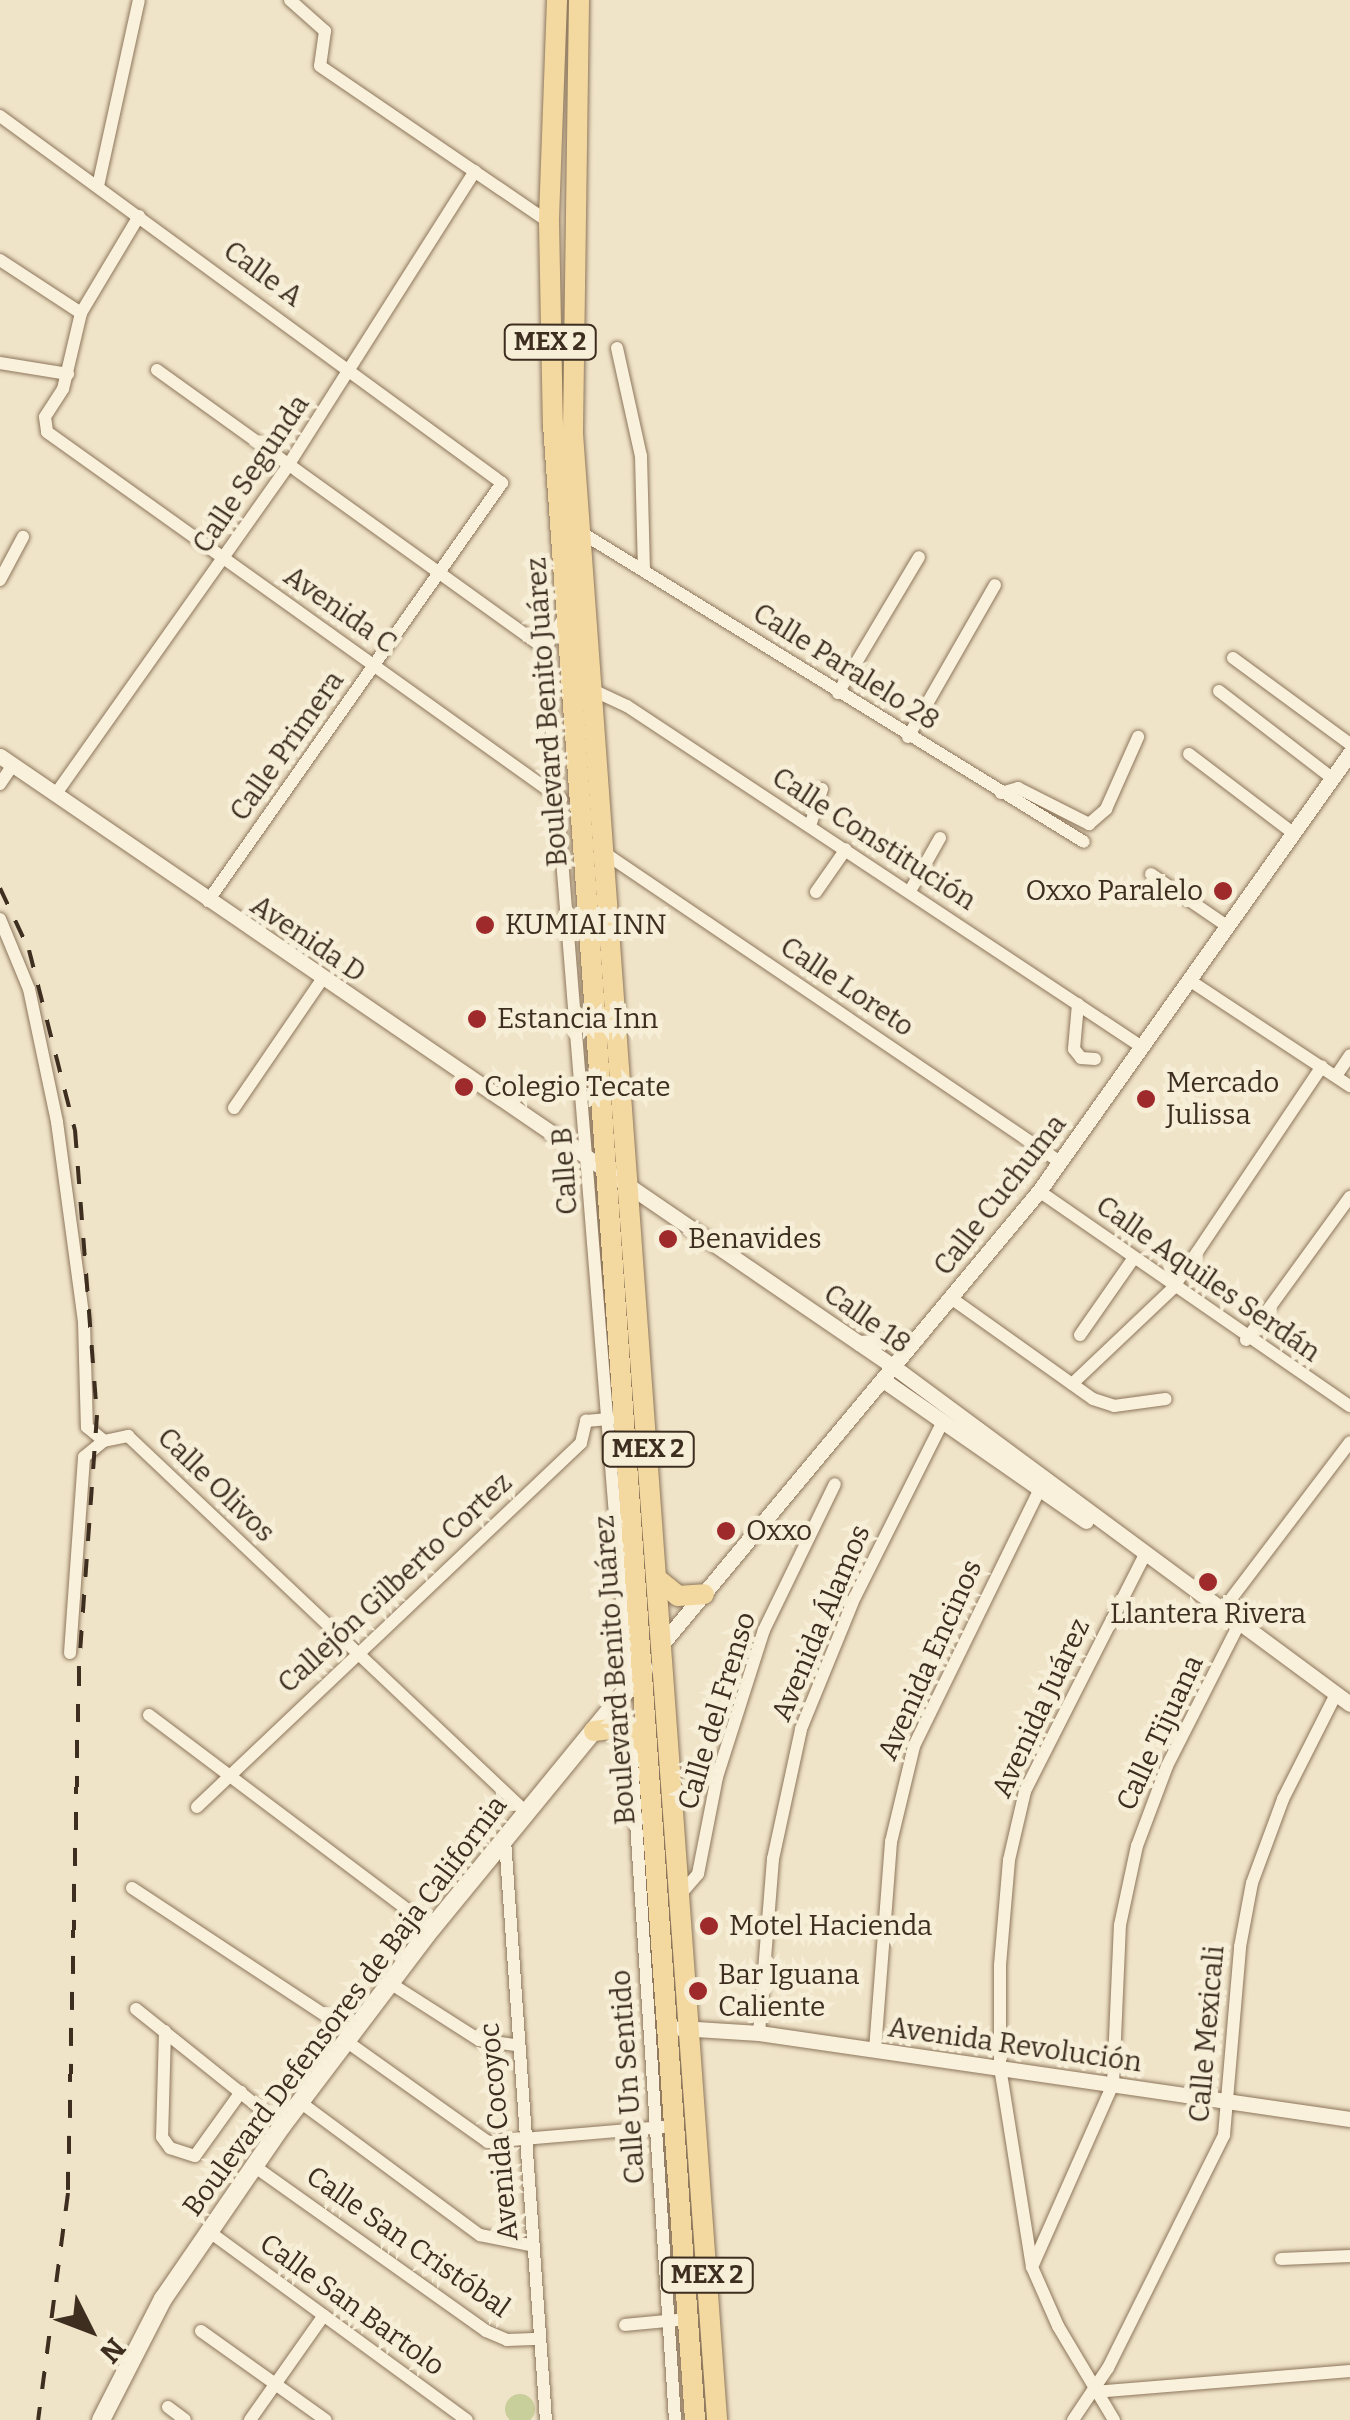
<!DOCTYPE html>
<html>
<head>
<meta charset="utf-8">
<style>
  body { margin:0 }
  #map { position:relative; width:1350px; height:2420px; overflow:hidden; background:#f0e4c8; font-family:Bitter,serif }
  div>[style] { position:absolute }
  .green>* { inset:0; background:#c9cf9b }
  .round { border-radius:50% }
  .roads { filter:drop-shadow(0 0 2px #8d765c) drop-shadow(0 0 2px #8d765c) }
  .minor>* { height:12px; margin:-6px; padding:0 6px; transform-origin:6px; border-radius:6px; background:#faf1dc }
  .tertiary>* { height:15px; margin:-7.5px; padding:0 7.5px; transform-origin:7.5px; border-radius:7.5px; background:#faf1dc }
  .secondary>* { height:18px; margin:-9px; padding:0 9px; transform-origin:9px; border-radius:9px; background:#faf1dc }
  .primary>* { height:20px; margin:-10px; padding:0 10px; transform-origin:10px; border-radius:10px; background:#f3d9a0 }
  .rail>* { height:4px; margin-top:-2px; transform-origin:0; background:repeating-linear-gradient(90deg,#3d2e20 0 18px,transparent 0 36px) }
  .dots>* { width:28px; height:28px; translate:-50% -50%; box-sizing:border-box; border:5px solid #f7eed8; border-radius:50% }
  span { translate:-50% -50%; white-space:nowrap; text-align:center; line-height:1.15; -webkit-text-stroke:9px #f7eed8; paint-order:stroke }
  .shield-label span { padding:2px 8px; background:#f7eed8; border:2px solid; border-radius:8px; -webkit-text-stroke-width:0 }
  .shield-label { font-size:25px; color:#3d2e20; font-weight:700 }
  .street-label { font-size:28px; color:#3d2e20 }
  .poi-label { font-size:28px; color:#3d2e20 }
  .right { translate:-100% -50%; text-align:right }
  .left { translate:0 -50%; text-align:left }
  .north { position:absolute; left:40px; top:2280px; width:100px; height:100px; -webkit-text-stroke:8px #f7eed8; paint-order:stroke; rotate:132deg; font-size:28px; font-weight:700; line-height:40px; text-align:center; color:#3d2e20 }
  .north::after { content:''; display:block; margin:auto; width:35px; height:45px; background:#3d2e20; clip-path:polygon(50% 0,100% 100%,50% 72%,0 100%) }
</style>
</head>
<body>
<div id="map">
  <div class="green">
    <i class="round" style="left:505px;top:2394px;width:30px;height:30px"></i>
  </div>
  <div class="roads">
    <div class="minor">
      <i style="left:290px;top:0;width:47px;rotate:41.5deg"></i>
      <i style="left:325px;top:31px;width:35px;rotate:98deg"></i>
      <i style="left:320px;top:66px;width:277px;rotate:34.3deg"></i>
      <i style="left:0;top:116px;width:622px;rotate:36.17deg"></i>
      <i style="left:502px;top:483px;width:511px;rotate:125.12deg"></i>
      <i style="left:98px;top:186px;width:190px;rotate:-77.6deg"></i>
      <i style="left:139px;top:216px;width:113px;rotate:120.9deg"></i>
      <i style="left:81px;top:313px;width:78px;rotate:103.3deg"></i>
      <i style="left:63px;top:389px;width:33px;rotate:123deg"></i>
      <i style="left:45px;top:417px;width:15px;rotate:82deg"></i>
      <i style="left:47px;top:432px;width:632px;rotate:35.53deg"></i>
      <i style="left:0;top:260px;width:97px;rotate:33.2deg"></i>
      <i style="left:617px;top:348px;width:111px;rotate:77.5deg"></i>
      <i style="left:641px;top:456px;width:115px;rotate:88.5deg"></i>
      <i style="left:0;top:363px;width:69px;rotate:9.2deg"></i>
      <i style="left:157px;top:370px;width:478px;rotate:35.7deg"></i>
      <i style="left:582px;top:533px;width:589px;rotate:31.61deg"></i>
      <i style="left:0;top:580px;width:49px;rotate:-61.9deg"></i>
      <i style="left:566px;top:614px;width:41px;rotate:121deg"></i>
      <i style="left:545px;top:649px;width:1042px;rotate:85.38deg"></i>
      <i style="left:1233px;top:658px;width:145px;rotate:36.3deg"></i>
      <i style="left:586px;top:687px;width:45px;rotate:24.9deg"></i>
      <i style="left:627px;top:706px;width:618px;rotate:33.51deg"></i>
      <i style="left:1219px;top:691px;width:143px;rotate:37.6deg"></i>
      <i style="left:838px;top:693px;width:158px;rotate:-59.2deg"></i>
      <i style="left:908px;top:737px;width:175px;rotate:-60.2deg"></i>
      <i style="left:1189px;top:754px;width:131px;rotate:37.2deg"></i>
      <i style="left:0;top:784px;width:23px;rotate:-56deg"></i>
      <i style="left:1001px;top:793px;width:18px;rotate:-16deg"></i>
      <i style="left:1018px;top:788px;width:80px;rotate:26.9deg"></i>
      <i style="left:1089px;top:824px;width:23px;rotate:-41deg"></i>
      <i style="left:1106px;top:809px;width:79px;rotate:-66deg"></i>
      <i style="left:55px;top:795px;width:405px;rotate:-54.7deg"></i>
      <i style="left:289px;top:464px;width:347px;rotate:-57.6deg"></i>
      <i style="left:810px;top:826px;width:39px;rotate:-72deg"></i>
      <i style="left:606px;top:854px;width:549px;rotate:34.15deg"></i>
      <i style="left:1151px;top:874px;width:92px;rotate:34.4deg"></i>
      <i style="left:910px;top:891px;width:61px;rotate:-60.5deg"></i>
      <i style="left:816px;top:892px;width:52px;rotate:-55.1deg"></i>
      <i style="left:0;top:919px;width:76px;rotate:67.5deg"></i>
      <i style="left:29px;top:989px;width:136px;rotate:78.1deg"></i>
      <i style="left:57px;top:1122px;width:202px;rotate:82.3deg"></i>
      <i style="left:84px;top:1322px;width:105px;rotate:88.4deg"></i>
      <i style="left:87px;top:1427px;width:22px;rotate:39deg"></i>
      <i style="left:104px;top:1441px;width:25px;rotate:-12deg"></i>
      <i style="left:128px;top:1436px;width:549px;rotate:43.38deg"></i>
      <i style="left:1189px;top:980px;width:193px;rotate:33.4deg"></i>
      <i style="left:1078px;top:1004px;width:45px;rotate:95.1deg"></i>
      <i style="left:1074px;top:1049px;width:11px;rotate:52deg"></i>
      <i style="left:1081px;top:1058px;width:14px;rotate:4deg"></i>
      <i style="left:1336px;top:1076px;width:25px;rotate:-56deg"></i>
      <i style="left:234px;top:1108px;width:158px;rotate:-55.6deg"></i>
      <i style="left:1039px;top:1191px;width:378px;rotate:34.7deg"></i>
      <i style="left:951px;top:1298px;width:174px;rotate:35.4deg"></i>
      <i style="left:1093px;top:1399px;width:22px;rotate:18deg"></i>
      <i style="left:1114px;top:1406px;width:52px;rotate:-7.7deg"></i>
      <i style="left:1080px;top:1335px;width:93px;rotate:-55.1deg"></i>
      <i style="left:1246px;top:1340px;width:177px;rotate:-54deg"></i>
      <i style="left:1072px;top:1384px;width:139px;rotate:-43.5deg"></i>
      <i style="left:1173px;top:1288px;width:267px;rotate:-56.1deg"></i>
      <i style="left:1221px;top:1612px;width:213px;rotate:-52.8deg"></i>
      <i style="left:70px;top:1653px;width:196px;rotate:-85.9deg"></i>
      <i style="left:84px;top:1457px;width:26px;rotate:-39deg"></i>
      <i style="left:149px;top:1715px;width:354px;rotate:37deg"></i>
      <i style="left:630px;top:1730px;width:691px;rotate:86.27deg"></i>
      <i style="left:197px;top:1807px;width:529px;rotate:-43.47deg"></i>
      <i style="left:581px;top:1443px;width:23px;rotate:-77deg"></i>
      <i style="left:586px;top:1421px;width:25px;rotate:-5deg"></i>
      <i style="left:505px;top:1840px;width:581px;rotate:85.96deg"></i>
      <i style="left:132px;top:1888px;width:263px;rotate:33.4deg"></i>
      <i style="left:678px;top:1897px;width:30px;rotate:-49deg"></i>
      <i style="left:698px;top:1874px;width:99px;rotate:-78.9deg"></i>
      <i style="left:717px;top:1777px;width:154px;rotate:-72.3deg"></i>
      <i style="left:764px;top:1630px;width:162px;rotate:-64.1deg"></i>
      <i style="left:390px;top:1983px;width:106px;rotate:32.6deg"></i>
      <i style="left:479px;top:2040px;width:37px;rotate:8deg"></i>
      <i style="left:136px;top:2009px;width:187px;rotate:38.7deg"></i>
      <i style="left:165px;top:2031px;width:106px;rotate:91.6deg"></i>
      <i style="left:162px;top:2137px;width:14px;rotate:54deg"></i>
      <i style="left:170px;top:2148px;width:26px;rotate:18deg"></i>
      <i style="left:195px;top:2156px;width:79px;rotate:-54.3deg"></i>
      <i style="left:759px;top:2033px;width:175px;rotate:-85.4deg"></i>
      <i style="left:773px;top:1859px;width:133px;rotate:-77.8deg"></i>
      <i style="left:801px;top:1729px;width:143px;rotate:-67.8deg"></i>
      <i style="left:855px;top:1597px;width:197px;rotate:-63.4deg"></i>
      <i style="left:346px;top:2041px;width:174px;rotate:35.4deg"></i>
      <i style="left:488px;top:2142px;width:176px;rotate:-4.9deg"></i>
      <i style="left:875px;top:2050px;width:209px;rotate:-85.6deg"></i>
      <i style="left:891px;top:1842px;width:99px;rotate:-76.5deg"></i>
      <i style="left:914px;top:1746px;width:295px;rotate:-63.9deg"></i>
      <i style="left:300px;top:2102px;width:224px;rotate:36.5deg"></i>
      <i style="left:480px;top:2235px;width:55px;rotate:11.5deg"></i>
      <i style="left:254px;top:2166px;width:285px;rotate:35.4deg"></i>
      <i style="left:486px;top:2331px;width:23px;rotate:23deg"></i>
      <i style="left:507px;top:2340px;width:33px;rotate:-2deg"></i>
      <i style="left:207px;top:2230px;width:322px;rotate:36.2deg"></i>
      <i style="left:1281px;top:2259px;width:69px;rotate:-2.5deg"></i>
      <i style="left:1032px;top:2267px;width:200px;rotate:-66.1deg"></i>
      <i style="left:1113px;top:2084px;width:159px;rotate:-87.5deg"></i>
      <i style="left:1120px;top:1925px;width:81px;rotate:-77.9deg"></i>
      <i style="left:1137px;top:1846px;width:85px;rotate:-69.4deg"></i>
      <i style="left:1167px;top:1766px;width:159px;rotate:-63.1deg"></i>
      <i style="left:625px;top:2325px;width:62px;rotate:-5.5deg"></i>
      <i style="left:201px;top:2331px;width:153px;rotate:35.5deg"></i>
      <i style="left:1094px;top:2392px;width:257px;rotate:-4.7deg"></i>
      <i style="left:168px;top:2407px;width:21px;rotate:37deg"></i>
      <i style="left:250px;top:2420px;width:128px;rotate:-54.8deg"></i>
      <i style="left:1073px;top:2420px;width:63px;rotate:-56.1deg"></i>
      <i style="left:1108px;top:2368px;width:260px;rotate:-63.5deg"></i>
      <i style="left:1224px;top:2135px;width:189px;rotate:-85.1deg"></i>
      <i style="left:1240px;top:1947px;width:65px;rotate:-79.4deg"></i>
      <i style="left:1252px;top:1883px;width:90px;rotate:-69.7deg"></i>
      <i style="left:1283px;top:1799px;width:118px;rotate:-63.2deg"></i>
      <i style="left:1114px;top:2420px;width:109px;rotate:-120.8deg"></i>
      <i style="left:1058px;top:2326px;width:64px;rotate:-113.8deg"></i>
      <i style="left:1032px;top:2267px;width:202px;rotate:-99.1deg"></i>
      <i style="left:1000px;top:2068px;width:103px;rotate:-90deg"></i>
      <i style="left:1000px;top:1965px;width:105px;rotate:-85.1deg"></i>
      <i style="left:1009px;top:1860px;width:71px;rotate:-76.9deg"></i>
      <i style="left:1025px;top:1791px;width:263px;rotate:-63.1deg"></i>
    </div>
    <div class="tertiary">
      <i style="left:0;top:756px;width:1083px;rotate:34.35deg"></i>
      <i style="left:894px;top:1367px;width:567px;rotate:36.47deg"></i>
      <i style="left:859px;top:1343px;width:57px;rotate:-4deg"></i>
      <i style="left:883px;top:1380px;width:247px;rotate:34.8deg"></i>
      <i style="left:661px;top:1645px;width:591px;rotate:-50.22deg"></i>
      <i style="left:1039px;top:1191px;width:537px;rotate:-54.62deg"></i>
      <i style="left:680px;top:2028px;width:79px;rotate:3.6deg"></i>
      <i style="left:759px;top:2033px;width:597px;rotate:8.28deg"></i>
    </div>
    <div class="secondary">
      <i style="left:101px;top:2420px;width:136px;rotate:-62.9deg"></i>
      <i style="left:163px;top:2299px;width:210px;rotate:-55.5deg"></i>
      <i style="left:282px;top:2126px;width:248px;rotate:-52.9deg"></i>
      <i style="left:432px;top:1928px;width:335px;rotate:-50.7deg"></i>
    </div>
    <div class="primary">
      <i style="left:557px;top:0;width:222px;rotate:92.1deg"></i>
      <i style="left:549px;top:222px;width:202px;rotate:88.9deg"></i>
      <i style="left:553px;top:424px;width:2001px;rotate:85.93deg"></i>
      <i style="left:579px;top:0;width:434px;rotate:90.8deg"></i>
      <i style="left:573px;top:434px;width:1991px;rotate:85.85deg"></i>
      <i style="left:656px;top:1578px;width:28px;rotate:39deg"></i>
      <i style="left:678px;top:1596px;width:26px;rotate:-4deg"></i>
      <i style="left:594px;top:1731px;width:31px;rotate:-7deg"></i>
      <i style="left:625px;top:1727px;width:29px;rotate:41deg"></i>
    </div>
  </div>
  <div class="rail">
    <i style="left:0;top:888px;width:68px;rotate:64.9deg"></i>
    <i style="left:29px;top:950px;width:186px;rotate:75.7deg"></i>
    <i style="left:75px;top:1130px;width:286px;rotate:85.6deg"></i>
    <i style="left:97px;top:1415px;width:254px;rotate:94.1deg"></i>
    <i style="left:79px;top:1668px;width:525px;rotate:91.2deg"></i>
    <i style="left:68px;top:2193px;width:229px;rotate:97.5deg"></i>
  </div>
  <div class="dots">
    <i style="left:1223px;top:891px;background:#9e2a2b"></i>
    <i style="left:485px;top:925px;background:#9e2a2b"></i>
    <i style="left:477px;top:1019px;background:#9e2a2b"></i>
    <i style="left:464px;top:1087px;background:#9e2a2b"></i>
    <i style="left:1146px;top:1099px;background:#9e2a2b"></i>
    <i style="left:668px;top:1239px;background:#9e2a2b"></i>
    <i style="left:726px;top:1531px;background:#9e2a2b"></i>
    <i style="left:1208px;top:1582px;background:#9e2a2b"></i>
    <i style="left:709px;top:1926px;background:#9e2a2b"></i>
    <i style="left:698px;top:1991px;background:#9e2a2b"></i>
  </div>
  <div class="shield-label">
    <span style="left:550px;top:342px">MEX 2</span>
    <span style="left:648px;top:1449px">MEX 2</span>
    <span style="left:707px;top:2275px">MEX 2</span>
  </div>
  <div class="street-label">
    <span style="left:263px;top:274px;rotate:36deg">Calle A</span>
    <span style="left:251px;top:474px;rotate:-56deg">Calle Segunda</span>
    <span style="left:340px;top:610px;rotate:35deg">Avenida C</span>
    <span style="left:846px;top:667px;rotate:32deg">Calle Paralelo 28</span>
    <span style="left:547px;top:712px;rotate:-94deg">Boulevard Benito Juárez</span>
    <span style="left:287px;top:746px;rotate:-55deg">Calle Primera</span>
    <span style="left:874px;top:839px;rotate:33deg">Calle Constitución</span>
    <span style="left:308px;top:939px;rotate:34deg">Avenida D</span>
    <span style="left:847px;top:987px;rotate:34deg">Calle Loreto</span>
    <span style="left:565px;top:1171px;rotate:-94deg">Calle B</span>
    <span style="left:1000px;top:1195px;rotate:-52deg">Calle Cuchuma</span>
    <span style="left:1208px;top:1279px;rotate:35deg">Calle Aquiles Serdán</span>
    <span style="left:867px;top:1319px;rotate:35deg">Calle 18</span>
    <span style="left:216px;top:1485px;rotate:44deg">Calle Olivos</span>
    <span style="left:395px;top:1583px;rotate:-43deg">Callejón Gilberto Cortez</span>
    <span style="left:821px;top:1623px;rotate:-67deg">Avenida Álamos</span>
    <span style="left:930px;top:1660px;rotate:-66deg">Avenida Encinos</span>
    <span style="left:615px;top:1670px;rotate:-94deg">Boulevard Benito Juárez</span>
    <span style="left:1041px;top:1708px;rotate:-65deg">Avenida Juárez</span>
    <span style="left:717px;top:1711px;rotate:-73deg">Calle del Frenso</span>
    <span style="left:1160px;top:1733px;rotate:-65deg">Calle Tijuana</span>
    <span style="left:345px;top:2006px;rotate:-53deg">Boulevard Defensores de Baja California</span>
    <span style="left:1207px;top:2034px;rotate:-85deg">Calle Mexicali</span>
    <span style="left:1015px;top:2045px;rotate:8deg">Avenida Revolución</span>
    <span style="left:628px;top:2077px;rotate:-94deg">Calle Un Sentido</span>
    <span style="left:499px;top:2132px;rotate:-95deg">Avenida Cocoyoc</span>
    <span style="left:408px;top:2242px;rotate:35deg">Calle San Cristóbal</span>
    <span style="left:352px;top:2305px;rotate:36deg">Calle San Bartolo</span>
  </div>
  <div class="poi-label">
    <span class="right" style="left:1203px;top:891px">Oxxo Paralelo</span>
    <span class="left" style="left:505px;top:925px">KUMIAI INN</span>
    <span class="left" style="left:497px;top:1019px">Estancia Inn</span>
    <span class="left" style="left:1166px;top:1099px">Mercado<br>Julissa</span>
    <span class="left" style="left:484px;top:1087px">Colegio Tecate</span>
    <span class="left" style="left:688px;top:1239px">Benavides</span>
    <span class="left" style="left:746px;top:1531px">Oxxo</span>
    <span style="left:1208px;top:1614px">Llantera Rivera</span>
    <span class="left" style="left:729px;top:1926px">Motel Hacienda</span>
    <span class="left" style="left:718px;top:1991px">Bar Iguana<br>Caliente</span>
  </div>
  <div class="north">N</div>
</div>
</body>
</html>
